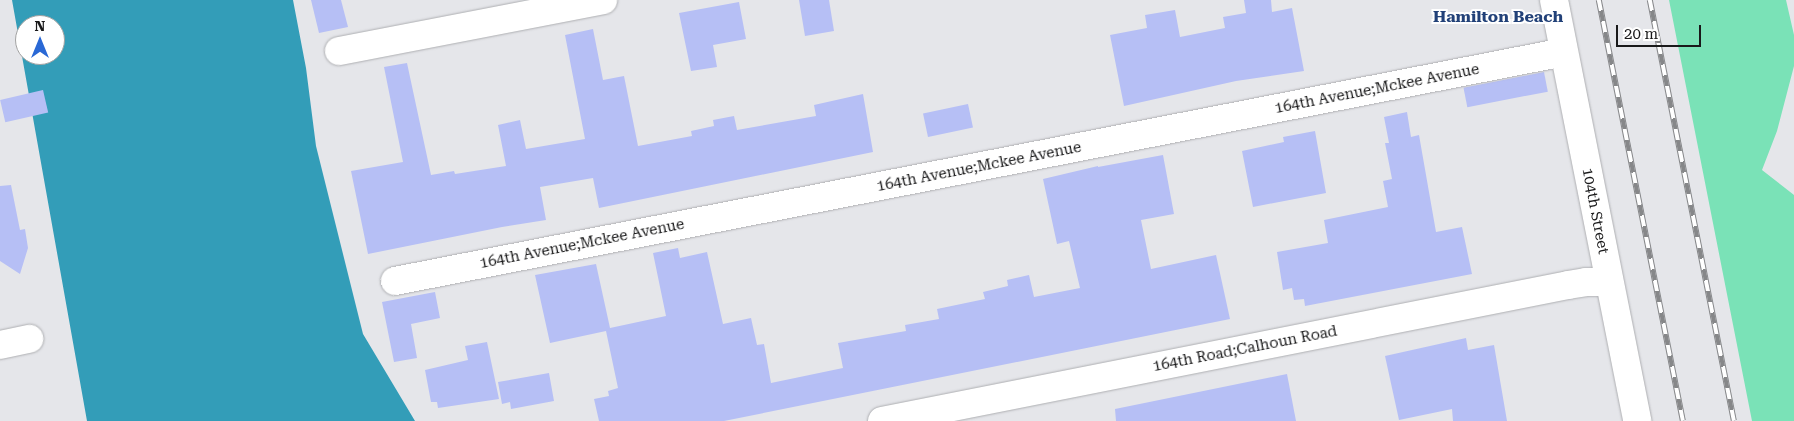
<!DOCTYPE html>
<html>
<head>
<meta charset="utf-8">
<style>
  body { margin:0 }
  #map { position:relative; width:1794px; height:421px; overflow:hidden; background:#e5e6ea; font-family:"Roboto Serif",serif }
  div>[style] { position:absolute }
  .green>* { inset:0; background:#7ae2b7 }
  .water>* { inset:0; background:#339db8 }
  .building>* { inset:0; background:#b6bff5; transform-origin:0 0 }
  .roads { filter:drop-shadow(0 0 1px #aeafb2) drop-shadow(0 0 1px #aeafb2) }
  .minor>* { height:28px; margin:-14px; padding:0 14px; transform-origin:14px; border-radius:14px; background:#fff }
  .rail>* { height:5.5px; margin-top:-2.75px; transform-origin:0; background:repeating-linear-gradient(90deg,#fff 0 11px,#868789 0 22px); box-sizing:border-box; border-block:1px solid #868789 }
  span { translate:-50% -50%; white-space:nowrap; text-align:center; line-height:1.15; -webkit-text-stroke:4px #fff; paint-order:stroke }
  .street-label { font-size:15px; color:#19191a }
  .neighbourhood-label { font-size:16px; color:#224178; font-weight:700 }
  .north { position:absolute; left:15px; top:15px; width:50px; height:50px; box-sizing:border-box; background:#fff; border:1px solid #a3a3a3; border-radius:50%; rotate:0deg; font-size:14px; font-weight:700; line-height:20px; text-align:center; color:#19191a }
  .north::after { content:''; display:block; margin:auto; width:18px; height:22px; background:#2a68d5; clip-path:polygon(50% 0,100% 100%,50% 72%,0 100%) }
  .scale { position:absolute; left:1616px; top:25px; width:85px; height:22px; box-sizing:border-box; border:2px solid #19191a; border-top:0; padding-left:6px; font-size:15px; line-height:18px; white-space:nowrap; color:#19191a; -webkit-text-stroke:4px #fff; paint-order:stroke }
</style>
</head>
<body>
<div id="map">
  <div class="green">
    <i style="clip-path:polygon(1669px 0,1786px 0,1794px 35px,1794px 66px,1777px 131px,1762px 170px,1794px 195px,1794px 421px,1752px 421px)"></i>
  </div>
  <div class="water">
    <i style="clip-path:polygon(evenodd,12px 0,293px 0,306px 68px,316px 146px,363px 334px,415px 421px,87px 421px,12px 0,25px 25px,55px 25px,55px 55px,25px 55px,25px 25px)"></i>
  </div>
  <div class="building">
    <i style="clip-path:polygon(311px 0,341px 0,348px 27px,319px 33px)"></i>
    <i style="clip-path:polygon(799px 0,829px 0,834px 31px,805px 36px)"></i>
    <i style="clip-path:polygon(1244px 0,1271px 0,1272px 12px,1292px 8px,1304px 71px,1236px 81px,1124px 106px,1110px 35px,1147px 28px,1145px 15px,1175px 10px,1180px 37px,1225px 28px,1223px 17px,1246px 13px)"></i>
    <i style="clip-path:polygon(739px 2px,746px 39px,713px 45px,717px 67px,691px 71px,679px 13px)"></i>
    <i style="clip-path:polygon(593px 29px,603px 80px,624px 76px,638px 146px,692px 136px,691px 131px,714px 126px,713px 120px,734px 116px,737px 130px,816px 116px,814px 105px,863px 94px,873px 152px,599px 208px,593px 178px,540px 187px,546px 220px,502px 227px,368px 254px,351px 171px,403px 162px,384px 67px,407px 63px,431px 175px,454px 171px,455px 174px,506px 166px,498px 125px,520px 120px,526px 149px,585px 139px,565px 35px)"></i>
    <i style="left:1544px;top:72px;width:20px;height:82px;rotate:79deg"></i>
    <i style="left:43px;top:90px;width:23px;height:44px;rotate:77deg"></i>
    <i style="left:968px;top:104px;width:24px;height:46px;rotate:78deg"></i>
    <i style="clip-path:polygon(1407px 112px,1411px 137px,1419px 135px,1436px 232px,1462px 227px,1472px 274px,1305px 306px,1304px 299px,1294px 300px,1292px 288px,1283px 290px,1277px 252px,1328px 243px,1324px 220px,1388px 207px,1383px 181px,1392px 179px,1385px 143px,1389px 143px,1384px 117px)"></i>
    <i style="clip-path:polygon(1315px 131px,1326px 193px,1253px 207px,1242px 151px,1284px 142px,1283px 137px)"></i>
    <i style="clip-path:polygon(1163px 155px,1174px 214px,1141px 220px,1151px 269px,1216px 255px,1230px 319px,724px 421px,599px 421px,594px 399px,609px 396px,608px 391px,618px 388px,606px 331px,550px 343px,535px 275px,596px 264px,610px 328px,666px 316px,653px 253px,678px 248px,680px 258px,707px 252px,723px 324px,751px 318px,757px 345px,764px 344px,771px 383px,843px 368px,838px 343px,906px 331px,905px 325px,939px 319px,937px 309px,985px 299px,983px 292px,1008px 286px,1007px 280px,1029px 275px,1034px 297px,1080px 288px,1069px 241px,1057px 244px,1043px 179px,1098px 166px,1098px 167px)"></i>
    <i style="clip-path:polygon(11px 185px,20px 230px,25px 229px,28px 248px,20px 274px,0 261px,0 186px)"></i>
    <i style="clip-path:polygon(435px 292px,440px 318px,411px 324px,417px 358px,394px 362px,382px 302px)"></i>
    <i style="clip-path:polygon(1466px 338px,1468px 350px,1494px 345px,1507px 421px,1453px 421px,1452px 409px,1399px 420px,1385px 356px)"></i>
    <i style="clip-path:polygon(487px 342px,499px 399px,438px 408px,437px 402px,431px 402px,425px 370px,468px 360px,465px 346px)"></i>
    <i style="clip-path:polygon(549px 373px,554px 401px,511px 409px,510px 402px,502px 404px,498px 382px)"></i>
    <i style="clip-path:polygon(1287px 374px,1296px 421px,1116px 421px,1115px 409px)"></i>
  </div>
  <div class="roads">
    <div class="minor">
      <i style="left:1554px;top:0;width:429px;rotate:78.8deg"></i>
      <i style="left:339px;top:51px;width:269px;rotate:-10.9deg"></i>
      <i style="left:395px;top:281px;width:1191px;rotate:-11.08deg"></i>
      <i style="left:0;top:345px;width:30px;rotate:-12deg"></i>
      <i style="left:882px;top:421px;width:699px;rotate:-11.21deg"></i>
      <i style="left:1568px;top:285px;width:18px;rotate:-9deg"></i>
      <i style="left:1586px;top:282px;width:22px"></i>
    </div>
  </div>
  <div class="rail">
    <i style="left:1599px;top:0;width:429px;rotate:78.7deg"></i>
    <i style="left:1650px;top:0;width:429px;rotate:78.7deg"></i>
  </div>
  <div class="street-label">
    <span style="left:1377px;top:89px;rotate:-11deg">164th Avenue;Mckee Avenue</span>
    <span style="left:979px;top:167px;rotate:-11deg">164th Avenue;Mckee Avenue</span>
    <span style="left:1595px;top:211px;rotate:79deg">104th Street</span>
    <span style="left:582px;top:244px;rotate:-11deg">164th Avenue;Mckee Avenue</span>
    <span style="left:1245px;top:349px;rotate:-11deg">164th Road;Calhoun Road</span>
  </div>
  <div class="neighbourhood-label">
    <span style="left:1498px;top:17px">Hamilton Beach</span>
  </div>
  <div class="north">N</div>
  <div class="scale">20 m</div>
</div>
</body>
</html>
